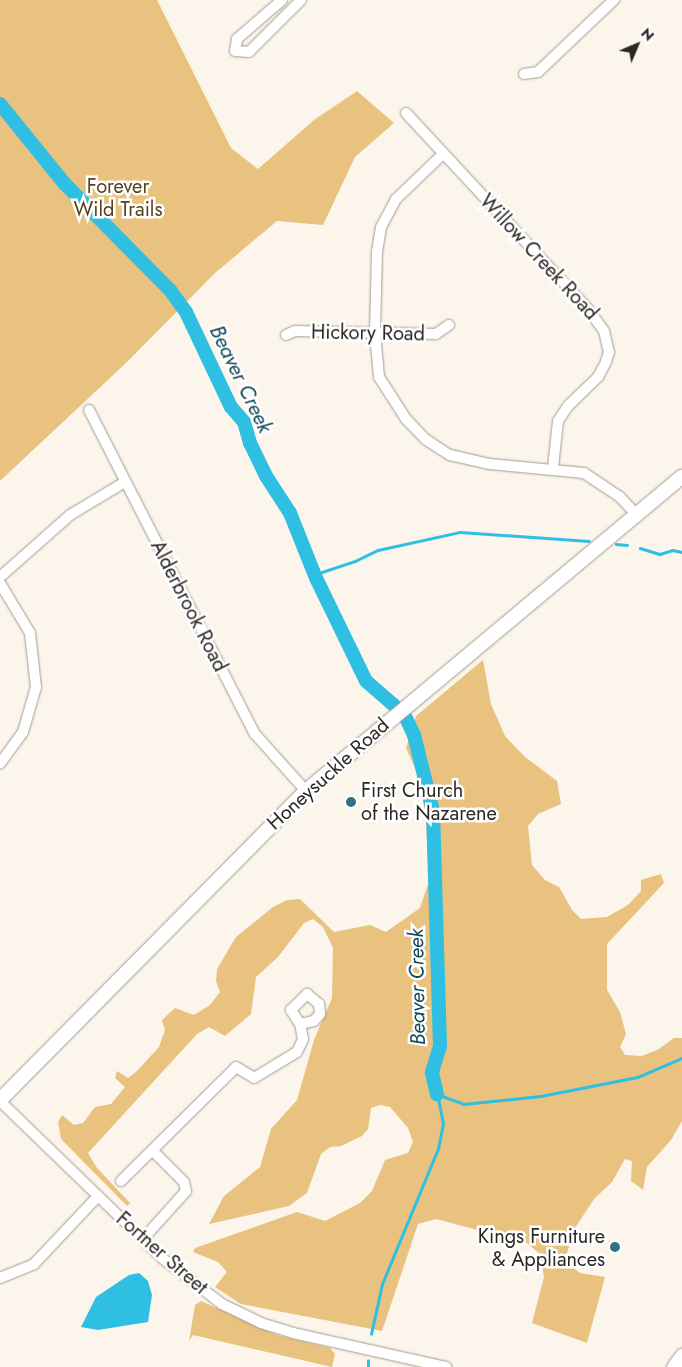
<!DOCTYPE html>
<html>
<head>
<meta charset="utf-8">
<style>
  body { margin:0 }
  #map { position:relative; width:682px; height:1367px; overflow:hidden; background:#fbf5eb; font-family:Jost,sans-serif }
  div>[style] { position:absolute }
  .green>* { inset:0; background:#e8c27e }
  .water>* { inset:0; background:#2ebfe3 }
  .stream>* { height:2.5px; margin:-1.25px; padding:0 1.25px; transform-origin:1.25px; border-radius:1.25px; background:#2ebfe3 }
  .river>* { height:14px; margin:-7px; padding:0 7px; transform-origin:7px; border-radius:7px; background:#2ebfe3 }
  .roads { filter:drop-shadow(0 0 1px #a29c92) drop-shadow(0 0 1px #a29c92) }
  .minor>* { height:10px; margin:-5px; padding:0 5px; transform-origin:5px; border-radius:5px; background:#fff }
  .major>* { height:14px; margin:-7px; padding:0 7px; transform-origin:7px; border-radius:7px; background:#fff }
  .highway>* { height:15px; margin:-7.5px; padding:0 7.5px; transform-origin:7.5px; border-radius:7.5px; background:#fff }
  .dots>* { width:14px; height:14px; translate:-50% -50%; box-sizing:border-box; border:2px solid #fff; border-radius:50% }
  span { translate:-50% -50%; white-space:nowrap; text-align:center; line-height:1.15; -webkit-text-stroke:5px #fff; paint-order:stroke }
  .park-label { font-size:20px; color:#554019 }
  .street-label { font-size:20px; color:#2a2724 }
  .poi-label { font-size:20px; color:#2a2724 }
  .left { translate:0 -50%; text-align:left }
  .right { translate:-100% -50%; text-align:right }
  .water-label { font-size:21px; color:#0f4a59; font-style:italic }
  .north { position:absolute; left:612px; top:20px; width:50px; height:50px; -webkit-text-stroke:4px #fff; paint-order:stroke; rotate:45deg; font-size:14px; font-weight:700; line-height:20px; text-align:center; color:#2a2724 }
  .north::after { content:''; display:block; margin:auto; width:18px; height:22px; background:#2a2724; clip-path:polygon(50% 0,100% 100%,50% 72%,0 100%) }
</style>
</head>
<body>
<div id="map">
  <div class="green">
    <i style="clip-path:polygon(0 0,157px 0,231px 148px,258px 169px,314px 120px,357px 91px,394px 123px,355px 157px,323px 225px,277px 221px,215px 273px,127px 362px,0 481px)"></i>
    <i style="clip-path:polygon(483px 660px,491px 704px,505px 736px,525px 757px,557px 781px,561px 804px,538px 814px,528px 826px,532px 865px,545px 880px,559px 887px,572px 910px,581px 919px,607px 917px,628px 905px,641px 891px,641px 880px,661px 874px,664px 883px,607px 944px,607px 990px,620px 1012px,626px 1034px,620px 1047px,625px 1055px,642px 1056px,659px 1049px,674px 1038px,682px 1038px,682px 1121px,671px 1140px,647px 1167px,643px 1190px,631px 1181px,632px 1161px,625px 1159px,612px 1182px,594px 1199px,573px 1231px,565px 1261px,580px 1273px,605px 1277px,587px 1343px,532px 1323px,544px 1277px,540px 1254px,527px 1243px,436px 1219px,418px 1224px,382px 1331px,241px 1304px,215px 1287px,227px 1272px,218px 1262px,193px 1252px,195px 1248px,297px 1212px,325px 1221px,360px 1203px,372px 1191px,385px 1160px,408px 1153px,413px 1142px,408px 1128px,390px 1107px,380px 1105px,371px 1108px,368px 1129px,362px 1136px,341px 1146px,330px 1147px,321px 1154px,307px 1193px,289px 1206px,209px 1224px,224px 1196px,260px 1167px,271px 1129px,297px 1100px,314px 1040px,332px 998px,333px 948px,323px 927px,313px 919px,304px 923px,278px 957px,256px 977px,251px 1014px,225px 1036px,209px 1027px,197px 1034px,88px 1153px,97px 1168px,130px 1203px,127px 1206px,61px 1139px,58px 1122px,62px 1115px,74px 1125px,83px 1123px,95px 1107px,111px 1104px,125px 1087px,115px 1078px,117px 1071px,128px 1078px,136px 1072px,159px 1047px,165px 1030px,162px 1020px,175px 1008px,194px 1015px,210px 1005px,220px 992px,216px 981px,217px 969px,236px 937px,273px 907px,287px 900px,300px 899px,334px 932px,370px 925px,386px 932px,420px 908px,429px 881px,426px 817px,418px 775px,406px 748px,416px 716px)"></i>
    <i style="clip-path:polygon(201px 1301px,277px 1335px,330px 1348px,335px 1354px,332px 1367px,193px 1335px,189px 1341px,195px 1305px)"></i>
  </div>
  <div class="water">
    <i style="clip-path:polygon(139px 1273px,148px 1281px,152px 1295px,148px 1322px,98px 1330px,81px 1327px,96px 1297px,129px 1275px)"></i>
  </div>
  <div class="stream">
    <i style="left:616px;top:544px;width:11px;rotate:5deg"></i>
    <i style="left:640px;top:548px;width:21px;rotate:17deg"></i>
    <i style="left:660px;top:554px;width:13px;rotate:-18deg"></i>
    <i style="left:672px;top:550px;width:10px;rotate:11deg"></i>
    <i style="left:316px;top:574px;width:41px;rotate:-18.4deg"></i>
    <i style="left:355px;top:561px;width:25px;rotate:-26deg"></i>
    <i style="left:378px;top:550px;width:84px;rotate:-12.4deg"></i>
    <i style="left:460px;top:532px;width:129px;rotate:4deg"></i>
    <i style="left:437px;top:1094px;width:29px;rotate:20deg"></i>
    <i style="left:464px;top:1104px;width:77px;rotate:-5.9deg"></i>
    <i style="left:541px;top:1096px;width:99px;rotate:-11.1deg"></i>
    <i style="left:638px;top:1077px;width:48px;rotate:-23.4deg"></i>
    <i style="left:371px;top:1334px;width:51px;rotate:-77.6deg"></i>
    <i style="left:382px;top:1284px;width:146px;rotate:-67.5deg"></i>
    <i style="left:438px;top:1149px;width:25px;rotate:-79deg"></i>
    <i style="left:443px;top:1124px;width:31px;rotate:-101deg"></i>
    <i style="left:368px;top:1367px;width:6px;rotate:-90deg"></i>
  </div>
  <div class="river">
    <i style="left:0;top:104px;width:102px;rotate:51deg"></i>
    <i style="left:64px;top:183px;width:151px;rotate:45.3deg"></i>
    <i style="left:170px;top:290px;width:27px;rotate:54deg"></i>
    <i style="left:186px;top:312px;width:105px;rotate:64.7deg"></i>
    <i style="left:231px;top:407px;width:20px;rotate:49deg"></i>
    <i style="left:244px;top:422px;width:22px;rotate:74deg"></i>
    <i style="left:250px;top:443px;width:37px;rotate:64deg"></i>
    <i style="left:266px;top:476px;width:44px;rotate:57deg"></i>
    <i style="left:290px;top:513px;width:70px;rotate:68.2deg"></i>
    <i style="left:316px;top:578px;width:114px;rotate:64.1deg"></i>
    <i style="left:366px;top:681px;width:37px;rotate:41deg"></i>
    <i style="left:406px;top:718px;width:19px;rotate:65deg"></i>
    <i style="left:414px;top:735px;width:78px;rotate:76deg"></i>
    <i style="left:433px;top:811px;width:235px;rotate:88.3deg"></i>
    <i style="left:440px;top:1046px;width:28px;rotate:107deg"></i>
    <i style="left:432px;top:1073px;width:22px;rotate:77deg"></i>
  </div>
  <div class="roads">
    <div class="minor">
      <i style="left:282px;top:0;width:60px;rotate:139.1deg"></i>
      <i style="left:237px;top:39px;width:12px;rotate:99deg"></i>
      <i style="left:235px;top:51px;width:14px;rotate:4deg"></i>
      <i style="left:249px;top:52px;width:74px;rotate:-45deg"></i>
      <i style="left:524px;top:74px;width:14px;rotate:-8deg"></i>
      <i style="left:538px;top:72px;width:105px;rotate:-43.5deg"></i>
      <i style="left:406px;top:113px;width:267px;rotate:47.1deg"></i>
      <i style="left:588px;top:309px;width:27px;rotate:54deg"></i>
      <i style="left:604px;top:331px;width:22px;rotate:77deg"></i>
      <i style="left:609px;top:352px;width:10px;rotate:107deg"></i>
      <i style="left:606px;top:362px;width:17px;rotate:118deg"></i>
      <i style="left:598px;top:377px;width:42px;rotate:136deg"></i>
      <i style="left:568px;top:406px;width:18px;rotate:124deg"></i>
      <i style="left:558px;top:421px;width:47px;rotate:96.1deg"></i>
      <i style="left:443px;top:154px;width:65px;rotate:136.2deg"></i>
      <i style="left:396px;top:199px;width:32px;rotate:118deg"></i>
      <i style="left:381px;top:227px;width:24px;rotate:99deg"></i>
      <i style="left:377px;top:251px;width:82px;rotate:91.4deg"></i>
      <i style="left:375px;top:333px;width:44px;rotate:84.8deg"></i>
      <i style="left:379px;top:377px;width:50px;rotate:57.3deg"></i>
      <i style="left:406px;top:419px;width:28px;rotate:46deg"></i>
      <i style="left:425px;top:439px;width:30px;rotate:33deg"></i>
      <i style="left:450px;top:455px;width:41px;rotate:12.7deg"></i>
      <i style="left:490px;top:464px;width:94px;rotate:5.5deg"></i>
      <i style="left:584px;top:473px;width:43px;rotate:33.7deg"></i>
      <i style="left:620px;top:497px;width:26px;rotate:47deg"></i>
      <i style="left:286px;top:335px;width:10px;rotate:-24deg"></i>
      <i style="left:295px;top:331px;width:141px;rotate:1.2deg"></i>
      <i style="left:436px;top:334px;width:16px;rotate:-35deg"></i>
      <i style="left:89px;top:410px;width:364px;rotate:62.9deg"></i>
      <i style="left:255px;top:734px;width:76px;rotate:48.2deg"></i>
      <i style="left:0;top:577px;width:94px;rotate:-41.5deg"></i>
      <i style="left:70px;top:515px;width:64px;rotate:-31deg"></i>
      <i style="left:0;top:583px;width:58px;rotate:59deg"></i>
      <i style="left:30px;top:633px;width:54px;rotate:83.7deg"></i>
      <i style="left:36px;top:687px;width:47px;rotate:106.1deg"></i>
      <i style="left:23px;top:732px;width:39px;rotate:126deg"></i>
      <i style="left:0;top:1101px;width:226px;rotate:44.1deg"></i>
      <i style="left:162px;top:1258px;width:76px;rotate:37.5deg"></i>
      <i style="left:222px;top:1304px;width:43px;rotate:26deg"></i>
      <i style="left:261px;top:1323px;width:34px;rotate:17deg"></i>
      <i style="left:293px;top:1333px;width:157px;rotate:12.5deg"></i>
      <i style="left:121px;top:1181px;width:162px;rotate:-44.7deg"></i>
      <i style="left:236px;top:1067px;width:21px;rotate:31deg"></i>
      <i style="left:254px;top:1078px;width:50px;rotate:-31.2deg"></i>
      <i style="left:297px;top:1052px;width:14px;rotate:-65deg"></i>
      <i style="left:303px;top:1039px;width:15px;rotate:-101deg"></i>
      <i style="left:300px;top:1024px;width:17px;rotate:-123deg"></i>
      <i style="left:291px;top:1010px;width:23px;rotate:-45deg"></i>
      <i style="left:307px;top:994px;width:16px;rotate:40deg"></i>
      <i style="left:319px;top:1004px;width:10px;rotate:84deg"></i>
      <i style="left:320px;top:1014px;width:9px;rotate:131deg"></i>
      <i style="left:314px;top:1021px;width:14px;rotate:168deg"></i>
      <i style="left:143px;top:1239px;width:64px;rotate:-48.1deg"></i>
      <i style="left:186px;top:1191px;width:9px;rotate:-103deg"></i>
      <i style="left:184px;top:1182px;width:45px;rotate:-135deg"></i>
      <i style="left:0;top:1278px;width:37px;rotate:-22deg"></i>
      <i style="left:34px;top:1264px;width:93px;rotate:-46.7deg"></i>
    </div>
    <div class="major">
      <i style="left:0;top:1100px;width:435px;rotate:-45.3deg"></i>
      <i style="left:306px;top:791px;width:490px;rotate:-39.9deg"></i>
    </div>
    <div class="highway">
      <i style="left:674px;top:1367px;width:14px;rotate:-54deg"></i>
    </div>
  </div>
  <div class="dots">
    <i style="left:351px;top:802px;background:#307284"></i>
    <i style="left:615px;top:1247px;background:#307284"></i>
  </div>
  <div class="park-label">
    <span style="left:118px;top:198px">Forever<br>Wild Trails</span>
  </div>
  <div class="street-label">
    <span style="left:539px;top:257px;rotate:47deg">Willow Creek Road</span>
    <span style="left:368px;top:333px;rotate:1deg">Hickory Road</span>
    <span style="left:189px;top:606px;rotate:63deg">Alderbrook Road</span>
    <span style="left:328px;top:774px;rotate:-42deg">Honeysuckle Road</span>
    <span style="left:162px;top:1253px;rotate:41deg">Fortner Street</span>
  </div>
  <div class="poi-label">
    <span class="left" style="left:361px;top:802px">First Church<br>of the Nazarene</span>
    <span class="right" style="left:605px;top:1248px">Kings Furniture<br>&amp; Appliances</span>
  </div>
  <div class="water-label">
    <span style="left:241px;top:379px;rotate:64deg">Beaver Creek</span>
    <span style="left:417px;top:987px;rotate:-91deg">Beaver Creek</span>
  </div>
  <div class="north">N</div>
</div>
</body>
</html>
